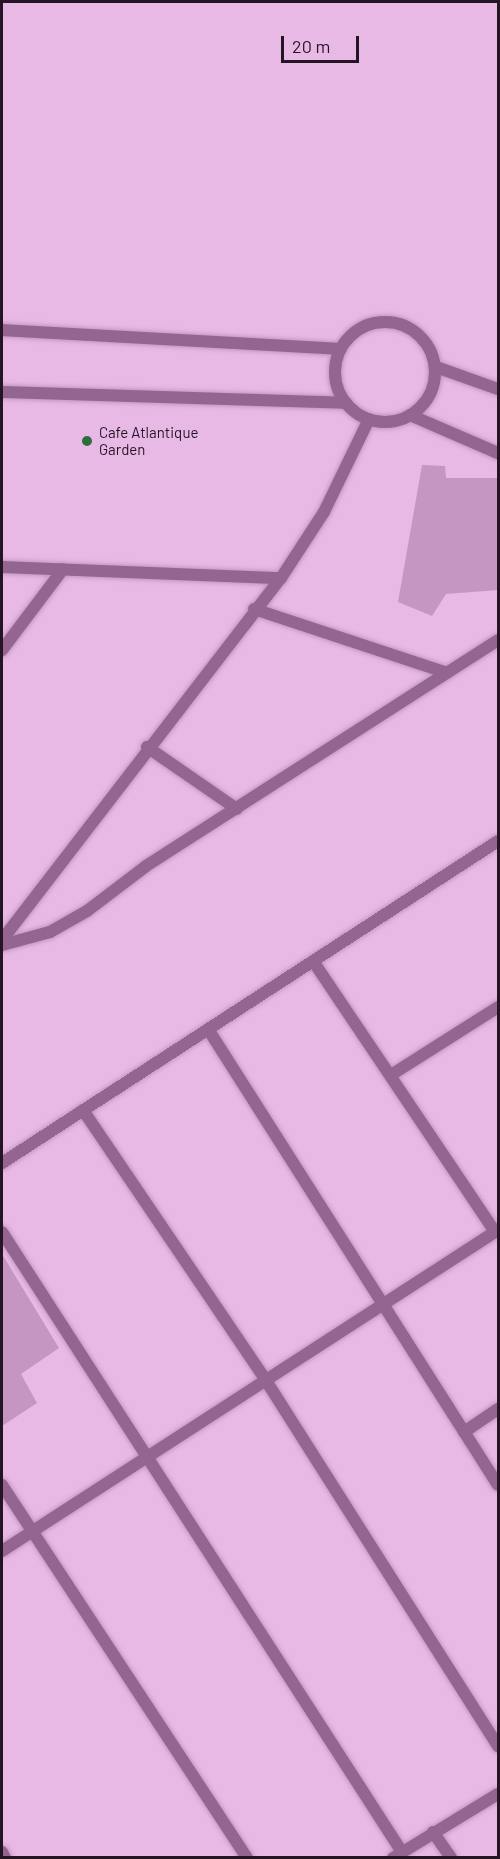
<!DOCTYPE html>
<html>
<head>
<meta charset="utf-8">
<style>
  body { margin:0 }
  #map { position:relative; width:500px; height:1859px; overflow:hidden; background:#e9b9e6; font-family:Barlow,sans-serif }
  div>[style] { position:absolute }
  .building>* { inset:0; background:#c496c1 }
  .roads { filter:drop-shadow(0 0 2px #c298bf) drop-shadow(0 0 2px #c298bf) }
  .street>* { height:12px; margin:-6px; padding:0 6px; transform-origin:6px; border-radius:6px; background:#936590 }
  .street>.ring { margin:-6px; padding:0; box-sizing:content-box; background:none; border:12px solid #936590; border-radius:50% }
  .dots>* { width:16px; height:16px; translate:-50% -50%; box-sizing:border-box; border:3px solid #e9b9e6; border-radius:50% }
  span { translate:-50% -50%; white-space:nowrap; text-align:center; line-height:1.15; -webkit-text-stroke:4.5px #e9b9e6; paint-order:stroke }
  .poi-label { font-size:15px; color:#251424 }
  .left { translate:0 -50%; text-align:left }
  .frame { position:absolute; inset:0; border:3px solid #251424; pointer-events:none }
  .scale { position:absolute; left:281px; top:36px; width:78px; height:27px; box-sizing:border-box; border:3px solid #251424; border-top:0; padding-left:8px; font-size:18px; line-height:21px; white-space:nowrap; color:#251424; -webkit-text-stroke:4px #e9b9e6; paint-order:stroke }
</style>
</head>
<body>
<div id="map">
  <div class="building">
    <i style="clip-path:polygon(422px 465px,445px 466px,446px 478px,498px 478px,498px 590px,446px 594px,432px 616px,398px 602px)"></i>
    <i style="clip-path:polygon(2px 1254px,59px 1348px,21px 1374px,37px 1403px,2px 1426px)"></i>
  </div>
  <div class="roads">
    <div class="street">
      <i class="ring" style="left:335px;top:322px;width:88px;height:88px"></i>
      <i style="left:2px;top:330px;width:339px;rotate:3.2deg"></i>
      <i style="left:436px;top:367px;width:66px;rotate:19.5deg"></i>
      <i style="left:2px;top:392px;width:344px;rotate:1.8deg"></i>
      <i style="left:410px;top:415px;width:96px;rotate:23.4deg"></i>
      <i style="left:2px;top:567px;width:279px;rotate:2.3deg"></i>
      <i style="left:254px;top:609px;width:203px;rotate:18.3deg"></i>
      <i style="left:2px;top:650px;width:101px;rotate:-53deg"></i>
      <i style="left:147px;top:747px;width:109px;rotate:34.6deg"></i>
      <i style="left:2px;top:940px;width:457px;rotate:-52.4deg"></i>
      <i style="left:281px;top:578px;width:79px;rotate:-56.9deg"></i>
      <i style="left:324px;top:512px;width:103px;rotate:-64.2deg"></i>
      <i style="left:2px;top:945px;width:50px;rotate:-15.2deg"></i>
      <i style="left:50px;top:932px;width:43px;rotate:-29.6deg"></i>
      <i style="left:87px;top:911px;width:74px;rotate:-37.3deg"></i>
      <i style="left:146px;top:866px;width:418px;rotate:-32.7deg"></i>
      <i style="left:313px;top:961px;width:326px;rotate:56.1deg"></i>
      <i style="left:208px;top:1029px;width:540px;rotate:57.55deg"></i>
      <i style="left:391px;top:1075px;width:127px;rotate:-32.4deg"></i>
      <i style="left:83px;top:1110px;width:325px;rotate:55.9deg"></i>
      <i style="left:265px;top:1379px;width:435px;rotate:57.6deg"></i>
      <i style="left:2px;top:1163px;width:591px;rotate:-32.99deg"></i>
      <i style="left:2px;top:1232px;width:738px;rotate:57.17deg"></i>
      <i style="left:464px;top:1432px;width:41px;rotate:-34.1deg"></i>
      <i style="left:2px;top:1485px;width:446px;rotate:56.7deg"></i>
      <i style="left:2px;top:1551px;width:591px;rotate:-32.91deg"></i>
      <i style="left:433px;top:1832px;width:32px;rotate:55deg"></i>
      <i style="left:2px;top:1852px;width:7px;rotate:63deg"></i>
      <i style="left:393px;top:1858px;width:123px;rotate:-31.4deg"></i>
    </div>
  </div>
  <div class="dots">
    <i style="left:87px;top:441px;background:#2a6e39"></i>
  </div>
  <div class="poi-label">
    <span class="left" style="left:99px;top:441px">Cafe Atlantique<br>Garden</span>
  </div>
  <div class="frame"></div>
  <div class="scale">20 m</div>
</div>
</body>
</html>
